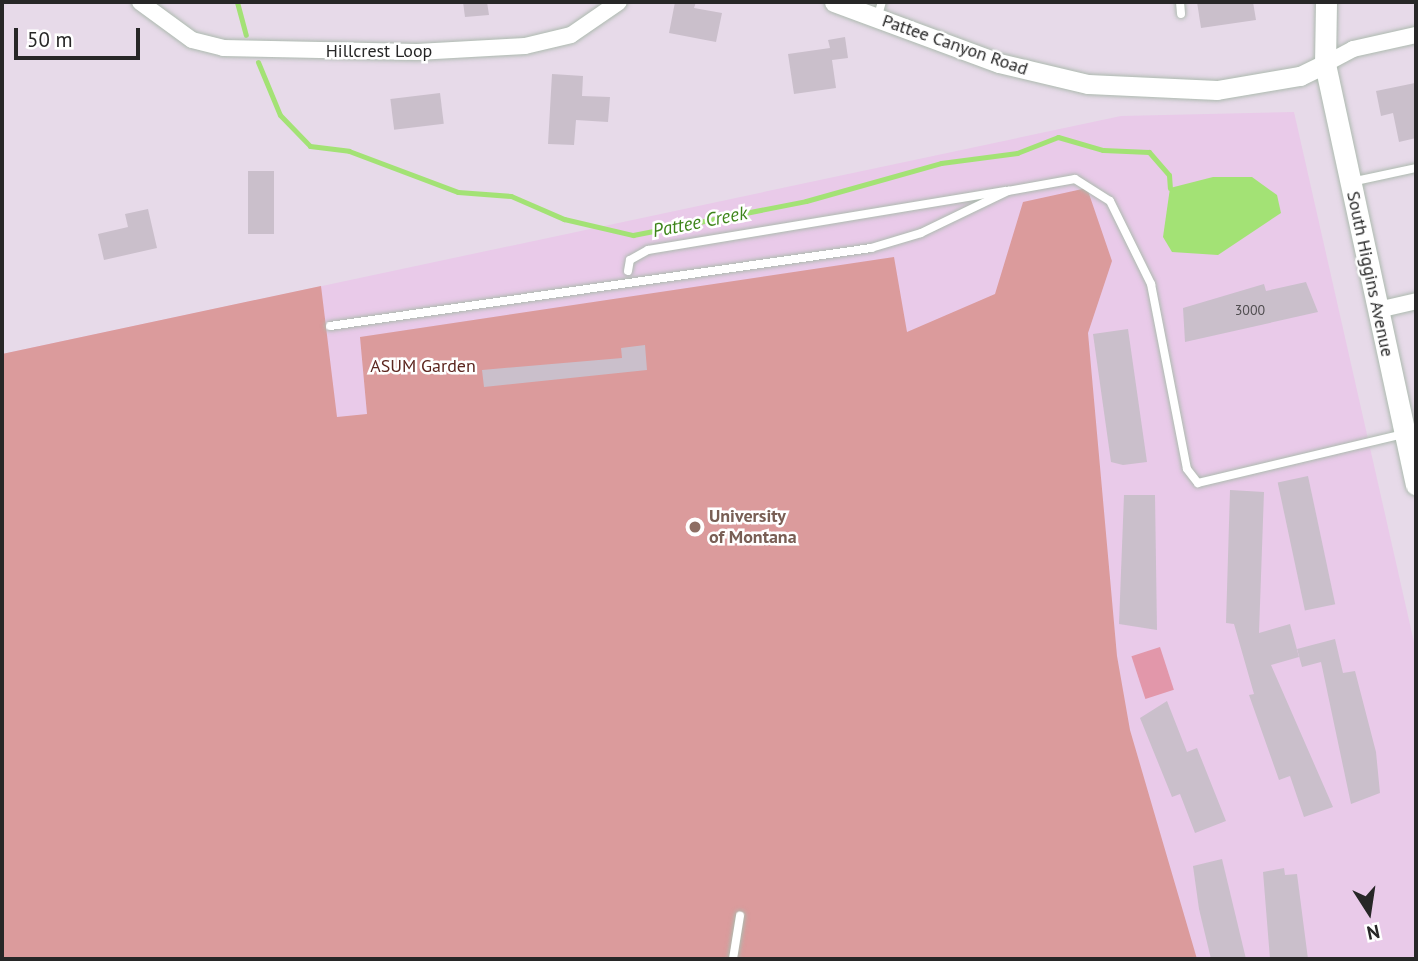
<!DOCTYPE html>
<html>
<head>
<meta charset="utf-8">
<style>
  body { margin:0 }
  #map { position:relative; width:1418px; height:961px; overflow:hidden; background:#e7dae9; font-family:"PT Sans",sans-serif }
  div>[style] { position:absolute }
  .education>* { inset:0; background:#e9cae9 }
  .green>* { inset:0; background:#db9b9c }
  .pitch>* { inset:0; background:#e297aa; transform-origin:0 0 }
  .water>* { inset:0; background:#a3e275 }
  .stream>* { height:5px; margin:-2.5px; padding:0 2.5px; transform-origin:2.5px; border-radius:2.5px; background:#a3e275 }
  .building>* { inset:0; background:#cabfcb; transform-origin:0 0 }
  .roads { filter:drop-shadow(0 0 2px #adbaaf) drop-shadow(0 0 2px #adbaaf) }
  .service>* { height:8px; margin:-4px; padding:0 4px; transform-origin:4px; border-radius:4px; background:#fff }
  .minor>* { height:16px; margin:-8px; padding:0 8px; transform-origin:8px; border-radius:8px; background:#fff }
  .tertiary>* { height:19px; margin:-9.5px; padding:0 9.5px; transform-origin:9.5px; border-radius:9.5px; background:#fff }
  .secondary>* { height:21px; margin:-10.5px; padding:0 10.5px; transform-origin:10.5px; border-radius:10.5px; background:#fff }
  .dots>* { width:19px; height:19px; translate:-50% -50%; box-sizing:border-box; border:4px solid #fff; border-radius:50% }
  span { translate:-50% -50%; white-space:nowrap; text-align:center; line-height:1.15; -webkit-text-stroke:5px #fff; paint-order:stroke }
  .number-label { font-size:14px; color:#504d50 }
  .number-label span { -webkit-text-stroke-width:0 }
  .street-label { font-size:18px; color:#272727 }
  .park-label { font-size:18px; color:#5c261f }
  .education-label { font-size:18px; color:#785e54; font-weight:700 }
  .left { translate:0 -50%; text-align:left }
  .water-label { font-size:19px; color:#3d8419; font-style:italic }
  .frame { position:absolute; inset:0; border:4px solid #272727; pointer-events:none }
  .north { position:absolute; left:1334px; top:877px; width:70px; height:70px; -webkit-text-stroke:5px #fff; paint-order:stroke; rotate:168deg; font-size:19px; font-weight:700; line-height:28px; text-align:center; color:#272727 }
  .north::after { content:''; display:block; margin:auto; width:24px; height:32px; background:#272727; clip-path:polygon(50% 0,100% 100%,50% 72%,0 100%) }
  .scale { position:absolute; left:14px; top:28px; width:126px; height:32px; box-sizing:border-box; border:4px solid #272727; border-top:0; padding-left:9px; font-size:21px; line-height:24px; white-space:nowrap; color:#272727; -webkit-text-stroke:5px #fff; paint-order:stroke }
</style>
</head>
<body>
<div id="map">
  <div class="education">
    <i style="clip-path:polygon(1294px 112px,1416px 651px,1416px 959px,2px 959px,2px 354px,1121px 116px)"></i>
  </div>
  <div class="green">
    <i style="clip-path:polygon(1087px 188px,1112px 261px,1088px 333px,1117px 656px,1130px 730px,1197px 959px,2px 959px,2px 354px,321px 286px,337px 417px,367px 414px,360px 337px,894px 257px,907px 332px,995px 294px,1023px 202px)"></i>
  </div>
  <div class="pitch">
    <i style="left:1160px;top:647px;width:45px;height:30px;rotate:72deg"></i>
  </div>
  <div class="water">
    <i style="clip-path:polygon(1213px 177px,1252px 177px,1277px 195px,1281px 213px,1218px 255px,1172px 252px,1163px 237px,1170px 188px)"></i>
  </div>
  <div class="stream">
    <i style="left:237px;top:2px;width:34px;rotate:75deg"></i>
    <i style="left:258px;top:62px;width:57px;rotate:67.5deg"></i>
    <i style="left:280px;top:115px;width:43px;rotate:45.9deg"></i>
    <i style="left:310px;top:146px;width:39px;rotate:7deg"></i>
    <i style="left:349px;top:151px;width:116px;rotate:20.6deg"></i>
    <i style="left:458px;top:192px;width:53px;rotate:4.3deg"></i>
    <i style="left:511px;top:196px;width:58px;rotate:23.5deg"></i>
    <i style="left:564px;top:219px;width:71px;rotate:13.1deg"></i>
    <i style="left:633px;top:235px;width:176px;rotate:-11.1deg"></i>
    <i style="left:806px;top:201px;width:140px;rotate:-15.7deg"></i>
    <i style="left:941px;top:163px;width:77px;rotate:-7.5deg"></i>
    <i style="left:1017px;top:153px;width:44px;rotate:-21.3deg"></i>
    <i style="left:1058px;top:137px;width:47px;rotate:16.1deg"></i>
    <i style="left:1103px;top:150px;width:46px;rotate:2.5deg"></i>
    <i style="left:1149px;top:152px;width:30px;rotate:49deg"></i>
    <i style="left:1169px;top:175px;width:13px;rotate:86deg"></i>
  </div>
  <div class="building">
    <i style="clip-path:polygon(463px 2px,487px 2px,489px 15px,465px 17px)"></i>
    <i style="clip-path:polygon(675px 2px,696px 2px,694px 8px,722px 13px,716px 42px,669px 33px)"></i>
    <i style="clip-path:polygon(1197px 2px,1253px 2px,1256px 20px,1201px 28px)"></i>
    <i style="clip-path:polygon(845px 37px,848px 58px,832px 60px,836px 88px,794px 94px,788px 54px,830px 48px,828px 40px)"></i>
    <i style="clip-path:polygon(552px 74px,583px 76px,582px 96px,610px 97px,608px 122px,576px 120px,574px 145px,548px 144px)"></i>
    <i style="clip-path:polygon(1415px 83px,1416px 138px,1399px 142px,1393px 113px,1381px 116px,1376px 91px)"></i>
    <i style="left:440px;top:93px;width:31px;height:50px;rotate:83deg"></i>
    <i style="left:248px;top:171px;width:26px;height:63px"></i>
    <i style="clip-path:polygon(148px 209px,157px 248px,104px 260px,98px 234px,128px 227px,125px 214px)"></i>
    <i style="clip-path:polygon(1306px 282px,1318px 312px,1185px 342px,1183px 308px,1264px 284px,1266px 291px)"></i>
    <i style="clip-path:polygon(1128px 329px,1147px 462px,1123px 465px,1111px 462px,1093px 334px)"></i>
    <i style="clip-path:polygon(645px 345px,647px 370px,484px 387px,482px 370px,622px 358px,621px 348px)"></i>
    <i style="left:1308px;top:476px;width:131px;height:31px;rotate:78deg"></i>
    <i style="clip-path:polygon(1230px 490px,1264px 492px,1259px 633px,1290px 624px,1299px 657px,1271px 665px,1333px 807px,1304px 817px,1290px 776px,1279px 780px,1249px 695px,1254px 694px,1234px 624px,1226px 623px)"></i>
    <i style="clip-path:polygon(1124px 495px,1155px 495px,1157px 630px,1119px 624px)"></i>
    <i style="clip-path:polygon(1335px 639px,1343px 673px,1355px 671px,1376px 752px,1380px 793px,1351px 804px,1321px 662px,1302px 667px,1297px 649px)"></i>
    <i style="clip-path:polygon(1167px 701px,1187px 752px,1197px 748px,1226px 821px,1195px 833px,1180px 794px,1172px 797px,1140px 718px)"></i>
    <i style="clip-path:polygon(1222px 859px,1246px 959px,1211px 959px,1199px 909px,1193px 866px)"></i>
    <i style="clip-path:polygon(1284px 868px,1285px 875px,1297px 874px,1308px 959px,1270px 959px,1263px 872px)"></i>
  </div>
  <div class="roads">
    <div class="service">
      <i style="left:1180px;top:2px;width:12px;rotate:85deg"></i>
      <i style="left:877px;top:19px;width:18px;rotate:-74deg"></i>
      <i style="left:1351px;top:182px;width:66px;rotate:-12.2deg"></i>
      <i style="left:628px;top:271px;width:11px;rotate:-80deg"></i>
      <i style="left:630px;top:260px;width:21px;rotate:-29deg"></i>
      <i style="left:648px;top:250px;width:362px;rotate:-9.4deg"></i>
      <i style="left:330px;top:326px;width:547px;rotate:-8.2deg"></i>
      <i style="left:871px;top:248px;width:52px;rotate:-16.7deg"></i>
      <i style="left:921px;top:233px;width:97px;rotate:-25.8deg"></i>
      <i style="left:1008px;top:191px;width:68px;rotate:-10.2deg"></i>
      <i style="left:1075px;top:179px;width:41px;rotate:32.2deg"></i>
      <i style="left:1110px;top:201px;width:93px;rotate:63.7deg"></i>
      <i style="left:1151px;top:284px;width:188px;rotate:79deg"></i>
      <i style="left:1187px;top:469px;width:18px;rotate:52deg"></i>
      <i style="left:1198px;top:483px;width:224px;rotate:-13.4deg"></i>
      <i style="left:733px;top:959px;width:44px;rotate:-80.8deg"></i>
    </div>
    <div class="minor">
      <i style="left:140px;top:2px;width:64px;rotate:36.2deg"></i>
      <i style="left:192px;top:40px;width:32px;rotate:14deg"></i>
      <i style="left:223px;top:48px;width:194px;rotate:1.2deg"></i>
      <i style="left:417px;top:52px;width:108px;rotate:-3.2deg"></i>
      <i style="left:525px;top:46px;width:47px;rotate:-13.4deg"></i>
      <i style="left:571px;top:35px;width:58px;rotate:-34.5deg"></i>
      <i style="left:1325px;top:64px;width:32px;rotate:-28deg"></i>
      <i style="left:1353px;top:49px;width:65px;rotate:-12.5deg"></i>
      <i style="left:1378px;top:310px;width:39px;rotate:-13deg"></i>
    </div>
    <div class="tertiary">
      <i style="left:834px;top:2px;width:176px;rotate:20.3deg"></i>
      <i style="left:999px;top:63px;width:91px;rotate:13.3deg"></i>
      <i style="left:1088px;top:84px;width:129px;rotate:2.7deg"></i>
      <i style="left:1217px;top:90px;width:84px;rotate:-9.6deg"></i>
      <i style="left:1300px;top:76px;width:28px;rotate:-26deg"></i>
    </div>
    <div class="secondary">
      <i style="left:1326px;top:2px;width:62px;rotate:90.9deg"></i>
      <i style="left:1325px;top:64px;width:430px;rotate:77.8deg"></i>
    </div>
  </div>
  <div class="dots">
    <i style="left:695px;top:527px;background:#8d6e63"></i>
  </div>
  <div class="number-label">
    <span style="left:1250px;top:310px">3000</span>
  </div>
  <div class="street-label">
    <span style="left:955px;top:45px;rotate:19deg">Pattee Canyon Road</span>
    <span style="left:379px;top:51px">Hillcrest Loop</span>
    <span style="left:1370px;top:274px;rotate:78deg">South Higgins Avenue</span>
  </div>
  <div class="park-label">
    <span style="left:423px;top:366px">ASUM Garden</span>
  </div>
  <div class="education-label">
    <span class="left" style="left:709px;top:527px">University<br>of Montana</span>
  </div>
  <div class="water-label">
    <span style="left:700px;top:222px;rotate:-11deg">Pattee Creek</span>
  </div>
  <div class="frame"></div>
  <div class="north">N</div>
  <div class="scale">50 m</div>
</div>
</body>
</html>
